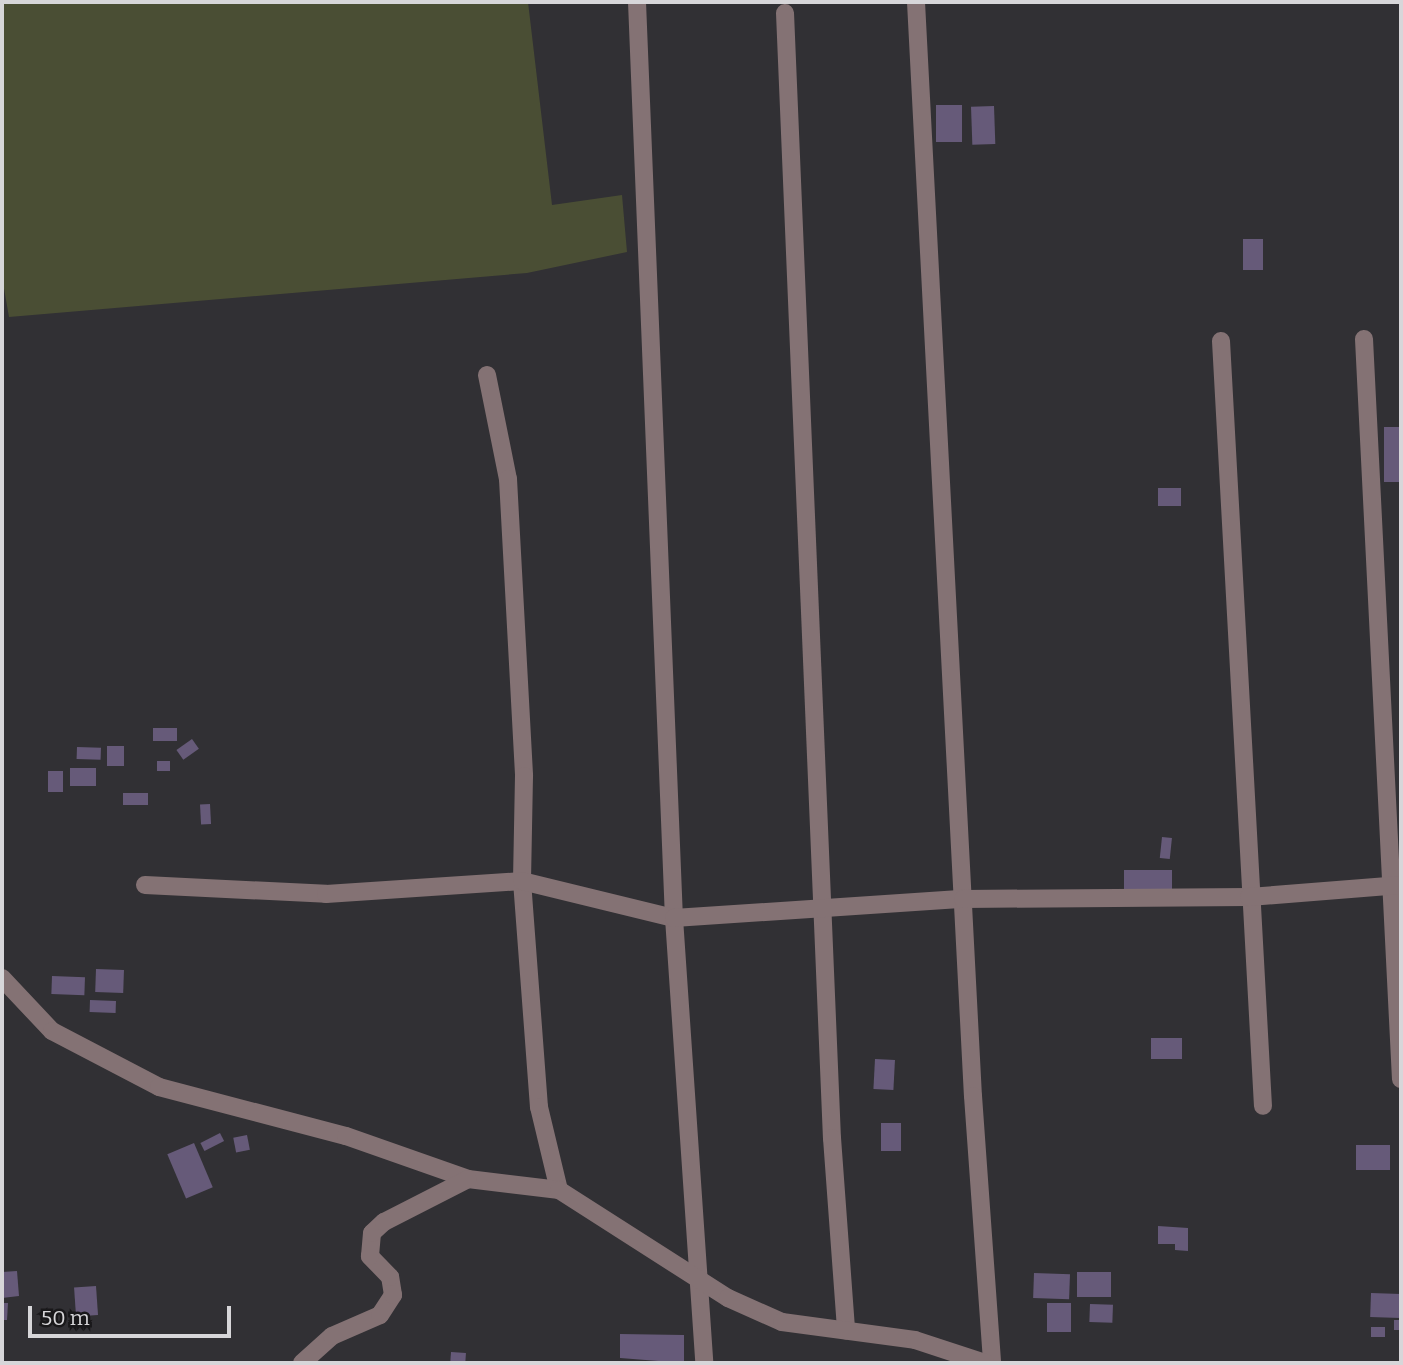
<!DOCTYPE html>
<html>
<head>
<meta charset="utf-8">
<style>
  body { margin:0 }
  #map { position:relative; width:1403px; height:1365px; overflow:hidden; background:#313034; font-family:Bitter,serif }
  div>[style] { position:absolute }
  .green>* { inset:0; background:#4a4e34 }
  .building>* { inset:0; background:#665a79; transform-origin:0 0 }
  .minor>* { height:18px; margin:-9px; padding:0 9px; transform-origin:9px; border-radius:9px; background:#847274 }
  span { translate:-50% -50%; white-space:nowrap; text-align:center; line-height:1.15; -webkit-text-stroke:6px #19181a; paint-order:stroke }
  .frame { position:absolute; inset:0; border:4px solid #d7d6d9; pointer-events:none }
  .scale { position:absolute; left:28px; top:1306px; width:203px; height:32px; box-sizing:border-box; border:4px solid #d7d6d9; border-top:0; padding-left:9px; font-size:21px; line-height:24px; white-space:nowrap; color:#d7d6d9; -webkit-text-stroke:5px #19181a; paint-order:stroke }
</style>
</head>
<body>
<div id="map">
  <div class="green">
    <i style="clip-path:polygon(2px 2px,528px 2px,552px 205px,622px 195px,627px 252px,527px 273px,9px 317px,2px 277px)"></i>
  </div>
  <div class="building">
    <i style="left:936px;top:105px;width:26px;height:37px"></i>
    <i style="left:994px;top:106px;width:38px;height:23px;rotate:88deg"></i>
    <i style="left:1243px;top:239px;width:20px;height:31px"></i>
    <i style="left:1384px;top:427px;width:17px;height:55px"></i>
    <i style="left:1158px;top:488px;width:23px;height:18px"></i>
    <i style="left:153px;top:728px;width:24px;height:13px"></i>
    <i style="left:192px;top:739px;width:12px;height:19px;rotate:55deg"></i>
    <i style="left:107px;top:746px;width:17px;height:20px"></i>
    <i style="left:77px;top:747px;width:24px;height:12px;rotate:2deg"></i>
    <i style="left:157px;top:761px;width:13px;height:10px"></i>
    <i style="left:70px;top:768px;width:26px;height:18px"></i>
    <i style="left:63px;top:771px;width:21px;height:15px;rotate:90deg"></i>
    <i style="left:123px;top:793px;width:25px;height:12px"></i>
    <i style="left:210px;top:804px;width:20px;height:10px;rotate:87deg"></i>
    <i style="left:1162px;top:837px;width:10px;height:21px;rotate:6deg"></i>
    <i style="left:1124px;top:870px;width:48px;height:19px"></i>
    <i style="left:96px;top:969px;width:28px;height:23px;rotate:2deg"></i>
    <i style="left:52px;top:976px;width:33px;height:18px;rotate:2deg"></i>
    <i style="left:90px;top:1000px;width:26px;height:12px;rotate:2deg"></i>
    <i style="left:1151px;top:1038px;width:31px;height:21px"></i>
    <i style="left:875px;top:1059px;width:20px;height:30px;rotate:3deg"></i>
    <i style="left:881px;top:1123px;width:20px;height:28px"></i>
    <i style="left:220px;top:1133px;width:9px;height:22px;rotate:63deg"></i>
    <i style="left:247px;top:1135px;width:15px;height:14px;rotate:79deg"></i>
    <i style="left:194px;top:1143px;width:48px;height:29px;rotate:67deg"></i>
    <i style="left:1356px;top:1145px;width:34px;height:25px"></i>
    <i style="clip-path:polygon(1158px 1226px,1188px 1228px,1188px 1251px,1175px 1250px,1175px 1244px,1158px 1244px)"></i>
    <i style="clip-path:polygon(17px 1271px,19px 1296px,2px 1298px,2px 1272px)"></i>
    <i style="left:1077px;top:1272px;width:34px;height:25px"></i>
    <i style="left:1034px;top:1273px;width:36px;height:25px;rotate:2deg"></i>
    <i style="left:96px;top:1286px;width:29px;height:22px;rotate:86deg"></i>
    <i style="left:1371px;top:1293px;width:30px;height:24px;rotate:2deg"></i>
    <i style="clip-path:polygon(2px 1303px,8px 1303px,7px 1320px,2px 1320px)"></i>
    <i style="left:1071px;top:1303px;width:29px;height:24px;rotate:90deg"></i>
    <i style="left:1090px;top:1304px;width:23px;height:18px;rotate:2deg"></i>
    <i style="left:1394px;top:1320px;width:7px;height:10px"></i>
    <i style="left:1371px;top:1327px;width:14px;height:10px"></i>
    <i style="clip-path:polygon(620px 1334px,684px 1335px,684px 1363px,620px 1358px)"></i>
    <i style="left:451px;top:1352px;width:15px;height:11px;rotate:4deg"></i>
  </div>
  <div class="minor">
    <i style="left:637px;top:2px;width:917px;rotate:87.69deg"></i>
    <i style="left:674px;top:918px;width:446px;rotate:86.1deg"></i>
    <i style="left:916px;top:2px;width:1095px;rotate:87.02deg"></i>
    <i style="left:973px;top:1096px;width:268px;rotate:85.9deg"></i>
    <i style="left:785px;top:13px;width:1126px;rotate:87.61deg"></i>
    <i style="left:832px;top:1138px;width:193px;rotate:85.8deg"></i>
    <i style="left:1364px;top:339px;width:741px;rotate:87.14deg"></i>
    <i style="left:1221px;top:341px;width:766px;rotate:86.86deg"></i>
    <i style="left:487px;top:375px;width:106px;rotate:78.6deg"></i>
    <i style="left:508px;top:479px;width:297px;rotate:86.9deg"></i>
    <i style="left:524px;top:776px;width:105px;rotate:91.1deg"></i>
    <i style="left:522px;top:881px;width:227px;rotate:85.7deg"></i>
    <i style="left:539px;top:1107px;width:85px;rotate:76.5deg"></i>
    <i style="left:145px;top:885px;width:181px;rotate:2.8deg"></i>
    <i style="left:326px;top:894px;width:196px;rotate:-3.8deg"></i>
    <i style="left:522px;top:881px;width:156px;rotate:13.7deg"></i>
    <i style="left:674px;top:918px;width:290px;rotate:-3.8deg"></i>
    <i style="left:963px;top:899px;width:286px;rotate:-0.4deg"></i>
    <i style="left:1249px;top:897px;width:152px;rotate:-4.5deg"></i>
    <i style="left:2px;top:978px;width:73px;rotate:46.7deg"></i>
    <i style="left:52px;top:1031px;width:121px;rotate:27.6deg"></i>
    <i style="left:159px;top:1087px;width:193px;rotate:14.7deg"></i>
    <i style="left:346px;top:1136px;width:129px;rotate:19.4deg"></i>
    <i style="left:468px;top:1179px;width:92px;rotate:6.9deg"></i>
    <i style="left:559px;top:1190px;width:201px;rotate:32.6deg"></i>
    <i style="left:728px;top:1298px;width:59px;rotate:24deg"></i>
    <i style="left:782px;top:1322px;width:134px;rotate:7.7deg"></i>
    <i style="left:915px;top:1340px;width:74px;rotate:18.2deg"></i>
    <i style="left:302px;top:1363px;width:40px;rotate:-42deg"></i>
    <i style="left:332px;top:1336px;width:52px;rotate:-23.6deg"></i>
    <i style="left:380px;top:1315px;width:24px;rotate:-57deg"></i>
    <i style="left:393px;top:1295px;width:18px;rotate:-99deg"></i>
    <i style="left:390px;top:1277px;width:29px;rotate:-134deg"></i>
    <i style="left:370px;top:1256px;width:23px;rotate:-85deg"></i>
    <i style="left:372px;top:1233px;width:16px;rotate:-43deg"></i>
    <i style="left:384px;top:1222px;width:94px;rotate:-27.1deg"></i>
  </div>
  <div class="frame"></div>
  <div class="scale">50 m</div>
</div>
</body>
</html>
